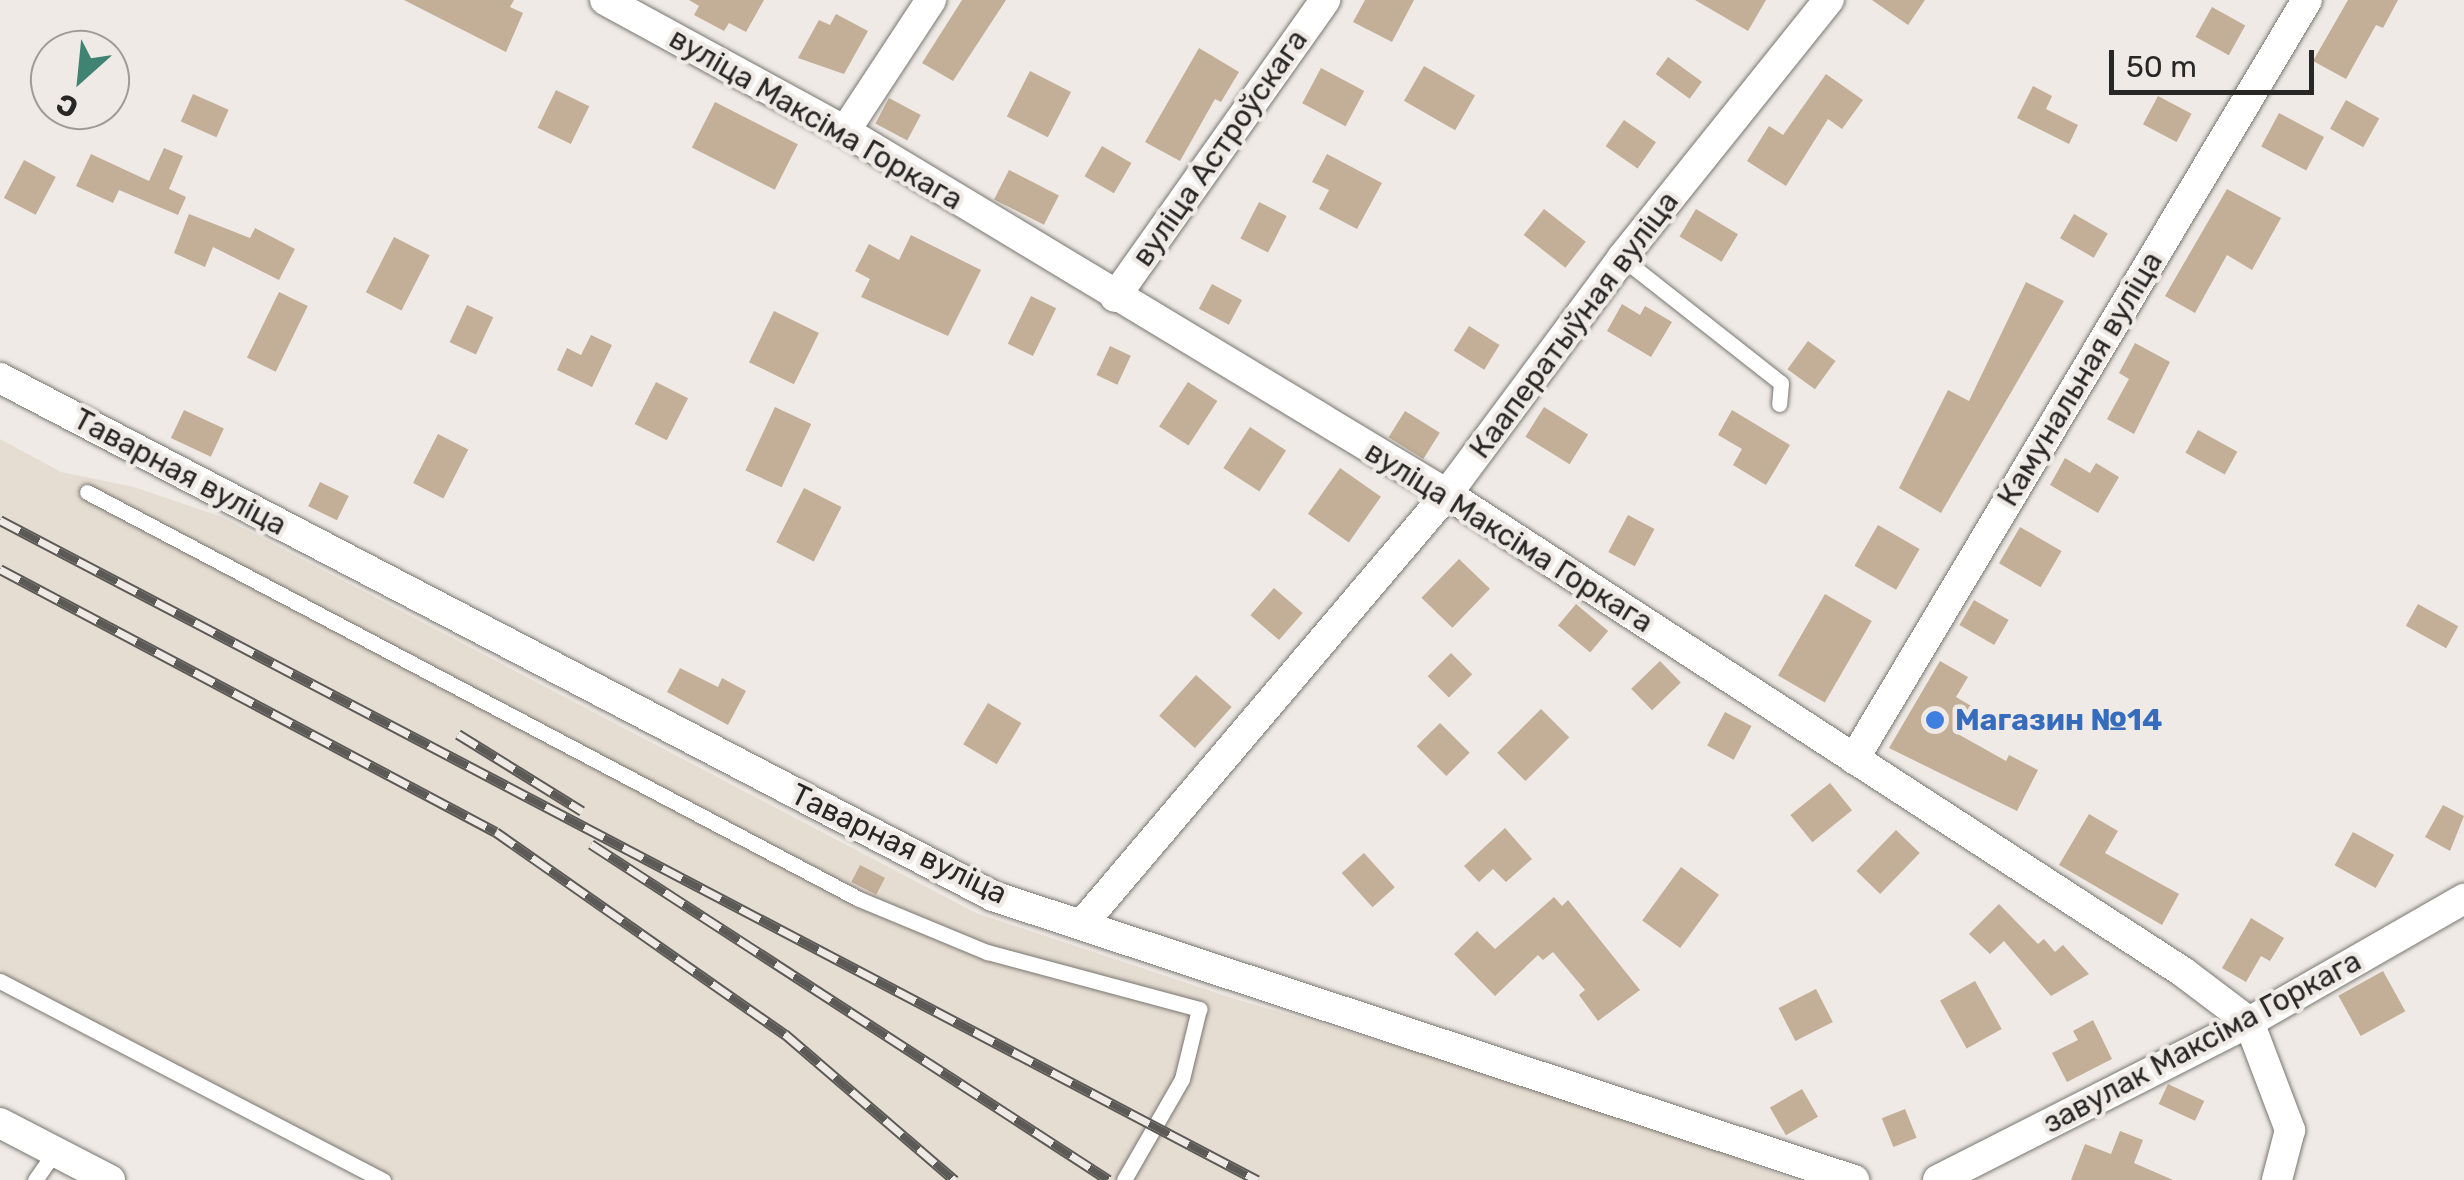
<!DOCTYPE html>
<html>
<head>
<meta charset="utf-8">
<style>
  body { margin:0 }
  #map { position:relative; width:2464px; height:1180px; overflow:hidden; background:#efeae5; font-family:Rubik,sans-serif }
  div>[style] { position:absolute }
  .built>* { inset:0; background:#e6ddd2 }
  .building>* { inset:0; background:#c3af97; transform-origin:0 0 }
  .roads { filter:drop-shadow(0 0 2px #7a7671) drop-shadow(0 0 2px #7a7671) }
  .service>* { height:15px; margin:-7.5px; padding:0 7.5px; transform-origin:7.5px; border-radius:7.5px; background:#fff }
  .minor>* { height:30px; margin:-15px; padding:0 15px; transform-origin:15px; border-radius:15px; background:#fff }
  .rail>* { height:11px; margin-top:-5.5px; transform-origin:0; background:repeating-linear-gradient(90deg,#efeae5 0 22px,#5c5a57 0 44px); box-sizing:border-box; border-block:2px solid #5c5a57 }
  .dots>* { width:28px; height:28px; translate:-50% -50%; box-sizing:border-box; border:5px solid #efeae5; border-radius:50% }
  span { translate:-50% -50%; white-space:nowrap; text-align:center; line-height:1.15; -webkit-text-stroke:9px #efeae5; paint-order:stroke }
  .street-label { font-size:30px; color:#282725 }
  .shop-label { font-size:30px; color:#366cbe; font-weight:700 }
  .left { translate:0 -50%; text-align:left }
  .north { position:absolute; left:30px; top:30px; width:100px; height:100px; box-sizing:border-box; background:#efeae5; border:2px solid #9f9c98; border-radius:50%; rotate:207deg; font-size:28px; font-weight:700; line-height:40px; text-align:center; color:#282725 }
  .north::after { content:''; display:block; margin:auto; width:35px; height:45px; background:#418373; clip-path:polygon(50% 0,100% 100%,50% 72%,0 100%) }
  .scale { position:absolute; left:2109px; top:50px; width:205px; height:45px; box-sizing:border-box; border:5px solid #282725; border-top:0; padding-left:12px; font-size:30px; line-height:35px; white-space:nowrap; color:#282725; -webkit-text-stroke:8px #efeae5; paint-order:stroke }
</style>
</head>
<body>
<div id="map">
  <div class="built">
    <i style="clip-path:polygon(0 439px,61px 472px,134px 487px,222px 517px,976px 913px,1235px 999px,1601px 1105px,1793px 1180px,398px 1180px,0 984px)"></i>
  </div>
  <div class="building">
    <i style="clip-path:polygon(404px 0,514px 0,510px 7px,523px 13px,506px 52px)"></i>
    <i style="clip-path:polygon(689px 0,764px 0,746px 32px,729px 23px,724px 31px,694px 15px,699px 6px)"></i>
    <i style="clip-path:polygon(962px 0,1006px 0,953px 81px,922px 63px)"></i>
    <i style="clip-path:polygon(1365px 0,1414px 0,1392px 42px,1353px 22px)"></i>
    <i style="clip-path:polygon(1695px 0,1766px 0,1748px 31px)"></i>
    <i style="clip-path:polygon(1872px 0,1925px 0,1908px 25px)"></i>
    <i style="clip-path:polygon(2348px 0,2398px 0,2383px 28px,2376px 25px,2346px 79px,2313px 61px)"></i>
    <i style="left:2212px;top:7px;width:38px;height:34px;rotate:29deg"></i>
    <i style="clip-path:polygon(836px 14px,868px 31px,844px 74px,798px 58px,819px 20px,830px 25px)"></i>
    <i style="clip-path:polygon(1199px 48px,1239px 72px,1221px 102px,1215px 99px,1180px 161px,1145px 142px)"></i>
    <i style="left:1668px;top:57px;width:42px;height:21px;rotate:36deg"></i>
    <i style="left:1424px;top:66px;width:59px;height:40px;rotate:30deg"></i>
    <i style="left:1321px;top:68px;width:49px;height:40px;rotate:28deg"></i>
    <i style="left:1030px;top:71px;width:46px;height:51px;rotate:27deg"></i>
    <i style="clip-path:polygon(1826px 74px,1863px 100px,1842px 129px,1828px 119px,1786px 186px,1747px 161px,1769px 126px,1783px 135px)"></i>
    <i style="clip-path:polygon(2033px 86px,2052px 96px,2046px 109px,2078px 125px,2069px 144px,2017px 118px)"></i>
    <i style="left:556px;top:90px;width:37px;height:42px;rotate:26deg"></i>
    <i style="left:193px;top:94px;width:39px;height:30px;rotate:24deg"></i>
    <i style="left:2158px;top:96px;width:38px;height:32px;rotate:28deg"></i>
    <i style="left:889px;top:98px;width:36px;height:29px;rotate:28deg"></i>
    <i style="left:2346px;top:100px;width:38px;height:33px;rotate:29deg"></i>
    <i style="left:715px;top:102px;width:93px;height:51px;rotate:27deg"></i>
    <i style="left:2279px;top:113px;width:51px;height:38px;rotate:28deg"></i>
    <i style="left:1624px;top:120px;width:39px;height:32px;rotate:35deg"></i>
    <i style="left:1102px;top:146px;width:34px;height:35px;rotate:30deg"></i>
    <i style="clip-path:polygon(164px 148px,183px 156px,169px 189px,186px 197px,178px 215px,119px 190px,113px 203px,76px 186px,91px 154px,149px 181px)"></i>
    <i style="clip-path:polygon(1327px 154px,1382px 183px,1357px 229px,1319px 209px,1329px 190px,1312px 182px)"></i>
    <i style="left:24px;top:160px;width:36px;height:43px;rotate:28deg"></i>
    <i style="left:1009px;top:170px;width:56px;height:33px;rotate:27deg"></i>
    <i style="clip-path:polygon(2227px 189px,2281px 218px,2252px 270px,2227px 255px,2195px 313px,2165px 296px)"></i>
    <i style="left:1259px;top:202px;width:31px;height:41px;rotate:27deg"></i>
    <i style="left:1544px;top:209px;width:53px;height:33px;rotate:38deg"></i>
    <i style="left:1696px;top:209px;width:49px;height:32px;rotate:31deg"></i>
    <i style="clip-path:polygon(189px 214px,250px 238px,255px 228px,295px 249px,279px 280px,213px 247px,205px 267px,174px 253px)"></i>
    <i style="left:2074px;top:214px;width:39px;height:28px;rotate:30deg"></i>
    <i style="clip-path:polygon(911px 235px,981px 270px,948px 336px,861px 297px,870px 279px,855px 271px,869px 244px,899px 260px)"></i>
    <i style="left:394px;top:237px;width:40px;height:62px;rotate:27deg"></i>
    <i style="clip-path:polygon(2026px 282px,2064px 301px,1941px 513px,1899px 488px,1948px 390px,1969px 401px)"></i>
    <i style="left:1212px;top:284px;width:34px;height:28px;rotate:28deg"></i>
    <i style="left:279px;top:292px;width:32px;height:73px;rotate:26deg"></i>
    <i style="left:1031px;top:296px;width:28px;height:53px;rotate:26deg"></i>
    <i style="clip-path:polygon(1622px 304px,1640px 315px,1645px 306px,1672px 322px,1651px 357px,1607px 331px)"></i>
    <i style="left:467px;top:305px;width:29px;height:41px;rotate:25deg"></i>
    <i style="left:774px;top:311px;width:50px;height:57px;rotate:26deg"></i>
    <i style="left:1469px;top:326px;width:36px;height:29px;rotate:32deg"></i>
    <i style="clip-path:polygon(591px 335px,612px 345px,592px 387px,557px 370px,567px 348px,581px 355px)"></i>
    <i style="left:1808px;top:341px;width:34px;height:35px;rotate:36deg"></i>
    <i style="clip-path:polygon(2135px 343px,2170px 362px,2134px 434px,2107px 419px,2129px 379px,2119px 373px)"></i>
    <i style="left:1110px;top:346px;width:23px;height:32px;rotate:25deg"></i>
    <i style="left:656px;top:382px;width:36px;height:47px;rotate:27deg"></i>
    <i style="left:1188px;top:382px;width:35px;height:53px;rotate:33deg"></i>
    <i style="left:775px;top:407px;width:40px;height:70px;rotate:25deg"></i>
    <i style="left:1544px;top:407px;width:52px;height:35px;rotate:32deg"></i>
    <i style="left:184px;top:410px;width:44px;height:31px;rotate:25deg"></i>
    <i style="clip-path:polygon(1732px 410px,1790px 445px,1766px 485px,1733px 465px,1742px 449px,1718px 435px)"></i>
    <i style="left:1405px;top:411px;width:41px;height:31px;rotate:32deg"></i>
    <i style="left:1250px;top:427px;width:43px;height:49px;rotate:33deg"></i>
    <i style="left:2198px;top:430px;width:45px;height:26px;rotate:29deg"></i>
    <i style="left:438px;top:434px;width:34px;height:55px;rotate:27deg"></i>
    <i style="clip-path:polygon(2065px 458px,2090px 473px,2096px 463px,2119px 477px,2098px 513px,2050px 485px)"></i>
    <i style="left:1340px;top:468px;width:50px;height:56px;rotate:35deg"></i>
    <i style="left:320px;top:482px;width:32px;height:27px;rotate:26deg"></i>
    <i style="left:804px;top:488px;width:42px;height:61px;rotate:27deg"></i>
    <i style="left:1628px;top:515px;width:30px;height:42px;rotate:28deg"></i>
    <i style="left:1878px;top:525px;width:48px;height:47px;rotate:30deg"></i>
    <i style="left:2020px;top:527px;width:48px;height:42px;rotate:30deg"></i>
    <i style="left:1459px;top:559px;width:43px;height:54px;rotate:44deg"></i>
    <i style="left:1274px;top:588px;width:38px;height:36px;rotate:41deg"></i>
    <i style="left:1825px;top:594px;width:54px;height:94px;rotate:30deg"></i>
    <i style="left:1974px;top:600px;width:40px;height:29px;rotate:30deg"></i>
    <i style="left:1576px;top:604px;width:42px;height:28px;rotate:40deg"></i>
    <i style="left:2418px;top:604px;width:46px;height:25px;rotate:29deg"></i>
    <i style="left:1451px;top:653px;width:30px;height:33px;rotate:45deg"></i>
    <i style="left:1660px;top:661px;width:30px;height:40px;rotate:46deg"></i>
    <i style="clip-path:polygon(1940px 661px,1968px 677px,1956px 697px,1973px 707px,1958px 734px,2006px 761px,2009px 755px,2038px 770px,2017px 811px,1889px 748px)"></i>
    <i style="clip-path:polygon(680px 668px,718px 687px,722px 678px,746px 691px,728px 725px,667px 692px)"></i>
    <i style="left:1196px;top:675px;width:48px;height:55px;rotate:42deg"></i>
    <i style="left:988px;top:703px;width:39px;height:48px;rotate:31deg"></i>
    <i style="left:1541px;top:709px;width:40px;height:62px;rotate:45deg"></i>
    <i style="left:1725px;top:712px;width:30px;height:38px;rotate:28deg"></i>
    <i style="left:1440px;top:723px;width:42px;height:33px;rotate:45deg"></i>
    <i style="left:1830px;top:783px;width:35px;height:51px;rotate:51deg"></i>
    <i style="clip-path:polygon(2443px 805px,2464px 816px,2450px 851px,2425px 837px)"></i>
    <i style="clip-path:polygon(2089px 814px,2118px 831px,2105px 853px,2179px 894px,2162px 925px,2059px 865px)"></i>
    <i style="clip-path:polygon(1505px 828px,1532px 859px,1506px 882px,1493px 869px,1479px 882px,1464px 866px)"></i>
    <i style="left:1896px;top:830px;width:33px;height:57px;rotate:44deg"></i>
    <i style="left:2353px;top:832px;width:47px;height:38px;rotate:29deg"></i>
    <i style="left:1364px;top:853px;width:46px;height:30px;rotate:48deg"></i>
    <i style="left:860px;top:865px;width:28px;height:19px;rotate:27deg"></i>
    <i style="left:1681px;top:867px;width:47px;height:66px;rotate:36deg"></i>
    <i style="clip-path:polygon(1554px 897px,1562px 906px,1568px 900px,1640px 990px,1598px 1021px,1579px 995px,1585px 990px,1553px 952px,1543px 960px,1538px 955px,1495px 996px,1454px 954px,1477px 931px,1495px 949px)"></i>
    <i style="clip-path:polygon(1999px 904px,2038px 944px,2044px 939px,2055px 952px,2063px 945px,2089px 974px,2051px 996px,2004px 941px,1990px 954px,1969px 934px)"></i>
    <i style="clip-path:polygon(2251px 918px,2284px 938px,2270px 961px,2261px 956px,2246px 982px,2222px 968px)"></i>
    <i style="left:2383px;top:971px;width:46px;height:51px;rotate:61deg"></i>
    <i style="left:1975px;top:981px;width:55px;height:40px;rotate:61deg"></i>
    <i style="left:1816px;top:989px;width:37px;height:42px;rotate:63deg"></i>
    <i style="clip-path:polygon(2093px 1020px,2112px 1059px,2067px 1082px,2052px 1053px,2078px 1040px,2073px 1031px)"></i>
    <i style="left:2168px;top:1084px;width:40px;height:22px;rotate:25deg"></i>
    <i style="left:1802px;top:1089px;width:32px;height:37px;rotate:60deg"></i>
    <i style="left:1905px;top:1109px;width:31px;height:25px;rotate:68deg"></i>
    <i style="clip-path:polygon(2120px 1131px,2143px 1140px,2134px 1163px,2173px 1180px,2071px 1180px,2085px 1144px,2111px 1154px)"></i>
  </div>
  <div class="roads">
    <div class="service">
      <i style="left:1622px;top:258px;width:202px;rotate:38.2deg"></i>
      <i style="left:1781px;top:383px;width:21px;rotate:95deg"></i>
      <i style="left:87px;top:492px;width:873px;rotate:27.8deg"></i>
      <i style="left:859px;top:899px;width:139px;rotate:22.5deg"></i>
      <i style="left:987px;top:952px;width:220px;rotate:15deg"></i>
      <i style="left:1199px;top:1009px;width:72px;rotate:103.7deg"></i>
      <i style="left:1182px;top:1079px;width:116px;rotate:119.9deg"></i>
      <i style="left:0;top:981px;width:432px;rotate:27.5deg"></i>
      <i style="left:35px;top:1180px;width:35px;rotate:-55deg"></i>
    </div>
    <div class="minor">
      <i style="left:605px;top:0;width:273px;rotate:28.6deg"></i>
      <i style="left:845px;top:131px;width:703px;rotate:31.09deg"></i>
      <i style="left:1447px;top:494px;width:878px;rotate:33deg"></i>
      <i style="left:2183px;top:972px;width:83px;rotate:37.1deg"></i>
      <i style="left:2249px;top:1022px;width:116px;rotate:69.2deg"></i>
      <i style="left:2290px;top:1130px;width:52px;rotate:104.6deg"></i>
      <i style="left:845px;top:131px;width:157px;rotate:-56.7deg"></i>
      <i style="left:1115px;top:297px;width:364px;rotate:-54.7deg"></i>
      <i style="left:0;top:378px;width:1120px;rotate:27.55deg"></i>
      <i style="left:993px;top:896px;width:907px;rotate:18.26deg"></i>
      <i style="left:1854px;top:759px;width:884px;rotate:-59.17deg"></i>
      <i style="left:1083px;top:923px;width:563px;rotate:-49.69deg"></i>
      <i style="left:1447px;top:494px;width:294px;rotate:-53.4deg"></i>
      <i style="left:1622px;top:258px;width:331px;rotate:-51.3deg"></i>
      <i style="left:0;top:1123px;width:124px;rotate:27.4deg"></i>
      <i style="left:1938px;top:1180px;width:349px;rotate:-26.9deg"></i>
      <i style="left:2249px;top:1022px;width:248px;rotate:-29.8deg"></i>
    </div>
  </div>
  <div class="rail">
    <i style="left:0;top:520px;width:1420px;rotate:27.7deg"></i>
    <i style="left:0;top:569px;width:561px;rotate:27.93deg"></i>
    <i style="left:496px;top:832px;width:353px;rotate:35deg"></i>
    <i style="left:785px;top:1034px;width:224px;rotate:40.7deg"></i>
    <i style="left:458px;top:734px;width:146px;rotate:31.8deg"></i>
    <i style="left:591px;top:844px;width:617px;rotate:32.97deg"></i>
  </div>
  <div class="dots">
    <i style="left:1935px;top:720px;background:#3f7fe0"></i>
  </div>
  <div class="street-label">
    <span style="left:816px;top:119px;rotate:30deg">вуліца Максіма Горкага</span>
    <span style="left:1220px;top:148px;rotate:-55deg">вуліца Астроўскага</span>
    <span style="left:1574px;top:325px;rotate:-53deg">Кааператыўная вуліца</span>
    <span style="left:2080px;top:379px;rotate:-59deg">Камунальная вуліца</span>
    <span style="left:180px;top:472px;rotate:28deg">Таварная вуліца</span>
    <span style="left:1509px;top:537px;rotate:32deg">вуліца Максіма Горкага</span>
    <span style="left:899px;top:844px;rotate:26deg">Таварная вуліца</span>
    <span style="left:2202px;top:1042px;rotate:-28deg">завулак Максіма Горкага</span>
  </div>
  <div class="shop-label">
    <span class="left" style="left:1955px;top:720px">Магазин №14</span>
  </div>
  <div class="north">С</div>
  <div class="scale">50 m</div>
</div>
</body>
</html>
